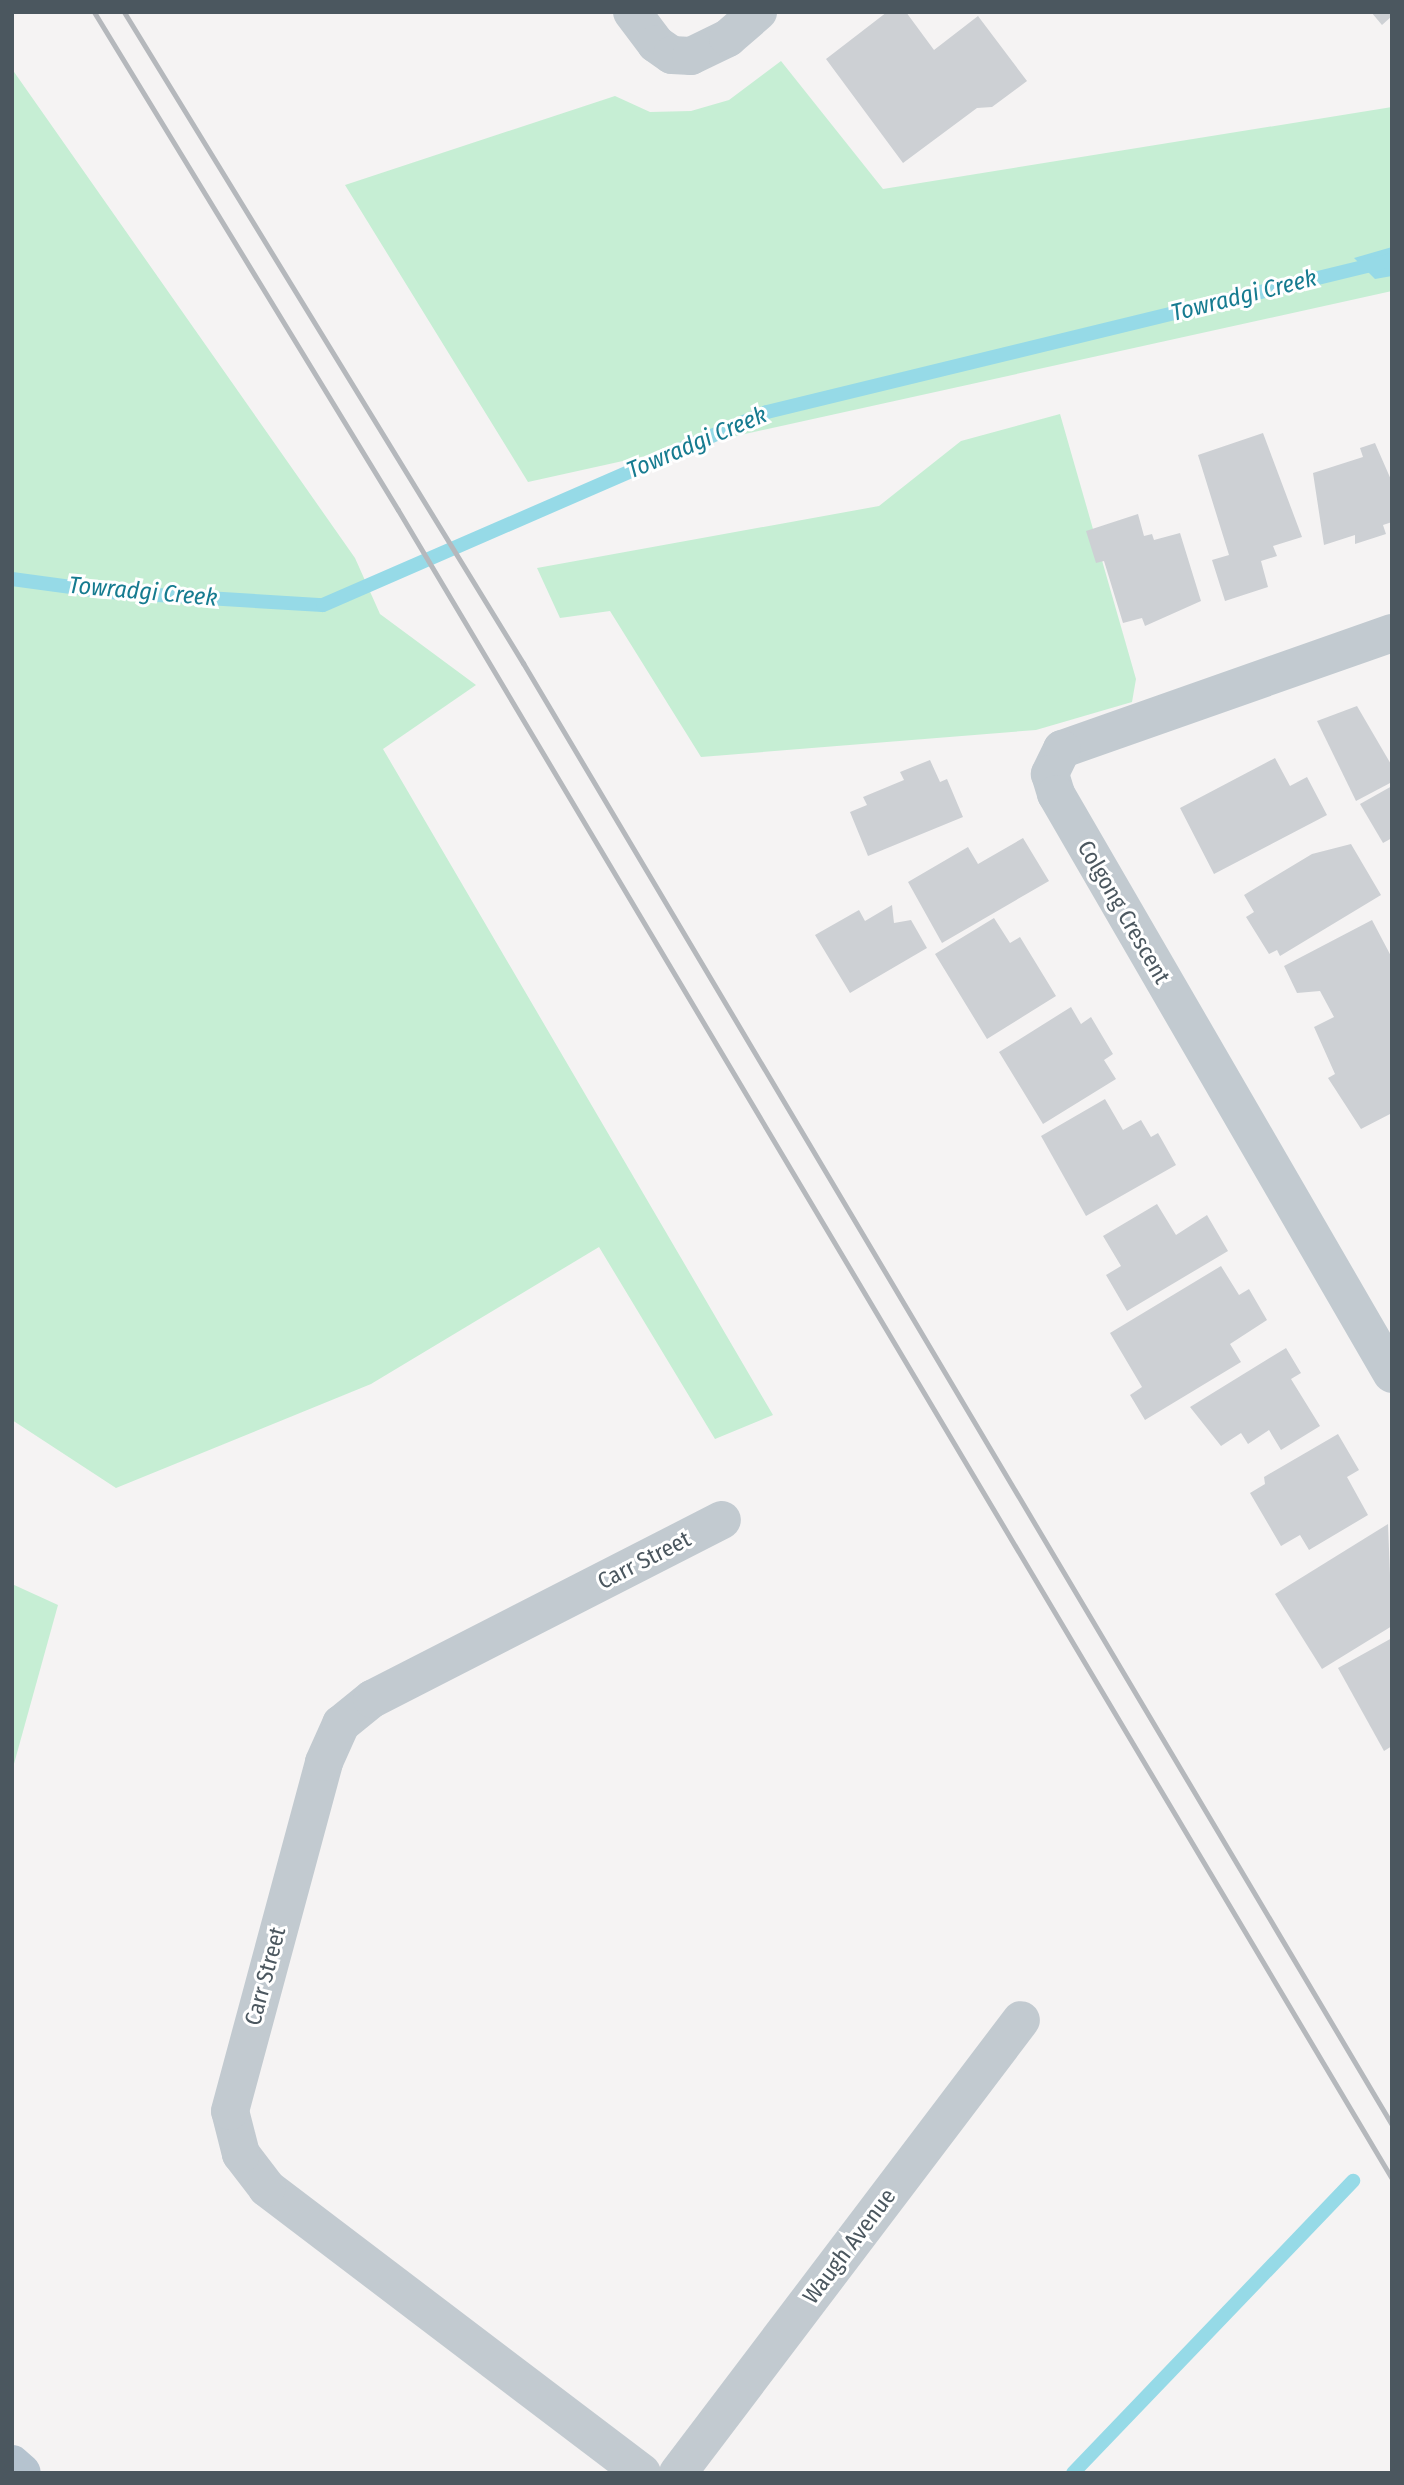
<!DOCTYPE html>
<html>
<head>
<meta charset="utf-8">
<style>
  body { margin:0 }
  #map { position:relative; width:1404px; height:2485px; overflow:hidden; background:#f5f3f3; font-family:"Fira Sans Condensed",sans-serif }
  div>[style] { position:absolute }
  .green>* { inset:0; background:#c6eed4 }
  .water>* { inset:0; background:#96dae7 }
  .stream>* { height:14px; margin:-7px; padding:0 7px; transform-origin:7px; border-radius:7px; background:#96dae7 }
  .building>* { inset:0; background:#cdd0d4 }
  .street>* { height:38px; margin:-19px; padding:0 19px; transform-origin:19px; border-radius:19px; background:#c2cad0 }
  .primary>* { height:38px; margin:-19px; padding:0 19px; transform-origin:19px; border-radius:19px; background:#b5c3cf }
  .rail>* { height:5px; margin:-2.5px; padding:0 2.5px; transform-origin:2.5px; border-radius:2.5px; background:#b5b8bc }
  span { translate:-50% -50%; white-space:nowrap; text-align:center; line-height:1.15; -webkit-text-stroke:6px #fff; paint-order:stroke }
  .street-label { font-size:23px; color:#4b575f }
  .water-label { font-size:24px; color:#167b90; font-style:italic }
  .frame { position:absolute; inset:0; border:14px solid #4b575f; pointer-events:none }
</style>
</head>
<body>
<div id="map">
  <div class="green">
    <i style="clip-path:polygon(781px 61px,883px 189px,1392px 107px,1392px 291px,528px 482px,345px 185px,615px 96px,650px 112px,691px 111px,729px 100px)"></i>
    <i style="clip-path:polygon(12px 69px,355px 558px,380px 614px,476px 685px,383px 749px,773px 1415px,715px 1439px,599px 1247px,371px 1384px,116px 1488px,12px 1420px)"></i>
    <i style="clip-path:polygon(1060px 414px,1136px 679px,1132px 702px,1036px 730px,701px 757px,610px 611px,560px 618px,537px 568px,879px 506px,961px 441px)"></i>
    <i style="clip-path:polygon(12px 1584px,58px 1605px,12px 1771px)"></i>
  </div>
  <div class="water">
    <i style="clip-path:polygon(1392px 247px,1392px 276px,1375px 279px,1354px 258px)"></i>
  </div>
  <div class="stream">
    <i style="left:12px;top:579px;width:97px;rotate:7.7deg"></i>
    <i style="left:108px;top:592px;width:215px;rotate:3.5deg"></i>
    <i style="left:323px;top:605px;width:484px;rotate:-23.5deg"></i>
    <i style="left:767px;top:412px;width:643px;rotate:-13.67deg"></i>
    <i style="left:1073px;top:2473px;width:405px;rotate:-46.2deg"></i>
  </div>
  <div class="building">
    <i style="clip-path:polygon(887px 12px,906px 12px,934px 50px,978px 16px,1027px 81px,992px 107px,977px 108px,903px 163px,826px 59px)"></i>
    <i style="clip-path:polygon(1371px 12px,1392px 12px,1392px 16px,1382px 25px)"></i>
    <i style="clip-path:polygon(1263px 433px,1302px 537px,1273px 546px,1277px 556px,1261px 561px,1268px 587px,1225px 601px,1212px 560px,1229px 555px,1198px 455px)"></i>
    <i style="clip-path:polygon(1375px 443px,1392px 482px,1392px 522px,1383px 525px,1386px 534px,1355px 544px,1355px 535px,1324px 545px,1313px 473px,1363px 457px,1360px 448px)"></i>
    <i style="clip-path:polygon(1138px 514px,1144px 536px,1152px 534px,1154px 540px,1180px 533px,1201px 601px,1145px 626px,1142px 618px,1123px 623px,1104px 561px,1096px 563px,1086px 531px)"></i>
    <i style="clip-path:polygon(1357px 706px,1392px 766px,1392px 782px,1356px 801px,1317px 721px)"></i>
    <i style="clip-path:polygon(1275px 758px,1290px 786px,1307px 777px,1327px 815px,1214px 874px,1180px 808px)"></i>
    <i style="clip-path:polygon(930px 760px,940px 782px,947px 779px,963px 817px,868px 856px,850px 812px,867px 805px,863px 797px,904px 780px,900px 772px)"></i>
    <i style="clip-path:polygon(1392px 786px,1392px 838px,1383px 843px,1360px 804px)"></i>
    <i style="clip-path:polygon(1023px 838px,1049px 881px,942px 943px,908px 882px,968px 847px,978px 864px)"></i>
    <i style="clip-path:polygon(1351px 844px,1381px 895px,1280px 956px,1277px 950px,1269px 954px,1246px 917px,1254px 912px,1244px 895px,1312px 854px)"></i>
    <i style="clip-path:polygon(892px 905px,894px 923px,911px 920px,927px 948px,850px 993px,815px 935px,859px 910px,865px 921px)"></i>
    <i style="clip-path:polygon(994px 918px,1010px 943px,1020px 937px,1056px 996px,987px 1039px,935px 954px)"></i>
    <i style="clip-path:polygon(1372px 920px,1392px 958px,1392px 1113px,1361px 1129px,1328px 1078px,1335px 1074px,1314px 1027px,1334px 1017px,1320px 991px,1297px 993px,1284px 966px)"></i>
    <i style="clip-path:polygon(1071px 1007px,1081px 1024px,1091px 1017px,1113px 1054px,1104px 1060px,1116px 1079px,1043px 1124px,999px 1052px)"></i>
    <i style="clip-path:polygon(1105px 1099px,1123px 1130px,1141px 1120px,1151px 1137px,1158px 1133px,1176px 1165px,1086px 1216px,1041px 1136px)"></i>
    <i style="clip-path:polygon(1157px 1204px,1176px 1235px,1207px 1215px,1228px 1251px,1127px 1311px,1106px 1275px,1121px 1266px,1103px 1236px)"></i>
    <i style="clip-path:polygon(1221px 1266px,1239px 1295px,1249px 1289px,1267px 1320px,1230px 1344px,1241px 1362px,1145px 1420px,1130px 1395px,1142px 1387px,1110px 1333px)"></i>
    <i style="clip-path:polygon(1286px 1348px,1301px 1373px,1291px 1379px,1320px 1426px,1281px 1450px,1269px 1430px,1248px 1444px,1241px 1433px,1221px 1446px,1190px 1407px)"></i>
    <i style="clip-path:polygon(1338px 1434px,1359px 1470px,1347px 1477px,1368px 1515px,1309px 1550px,1300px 1535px,1281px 1546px,1250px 1493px,1265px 1484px,1264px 1477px)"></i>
    <i style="clip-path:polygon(1388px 1524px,1392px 1626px,1322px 1669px,1275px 1594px)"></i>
    <i style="clip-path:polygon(1392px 1638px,1392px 1746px,1384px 1751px,1338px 1668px)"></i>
  </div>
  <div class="street">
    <i style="left:632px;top:12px;width:40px;rotate:53deg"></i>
    <i style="left:656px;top:44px;width:19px;rotate:35deg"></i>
    <i style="left:672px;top:55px;width:19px;rotate:3deg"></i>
    <i style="left:691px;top:56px;width:41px;rotate:-25.9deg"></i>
    <i style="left:728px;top:38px;width:40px;rotate:-41deg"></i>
    <i style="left:1392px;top:633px;width:350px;rotate:160.6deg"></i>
    <i style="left:1062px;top:749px;width:28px;rotate:116deg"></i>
    <i style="left:1050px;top:774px;width:21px;rotate:73deg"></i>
    <i style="left:1056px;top:794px;width:670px;rotate:59.92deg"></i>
    <i style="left:642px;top:2473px;width:471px;rotate:-142.8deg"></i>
    <i style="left:267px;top:2188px;width:43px;rotate:-127.4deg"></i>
    <i style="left:241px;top:2154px;width:44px;rotate:-104.3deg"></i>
    <i style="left:230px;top:2111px;width:361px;rotate:-74.9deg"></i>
    <i style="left:324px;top:1762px;width:42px;rotate:-65.9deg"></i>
    <i style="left:341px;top:1724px;width:40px;rotate:-39deg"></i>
    <i style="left:372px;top:1699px;width:393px;rotate:-27.1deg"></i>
    <i style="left:678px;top:2473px;width:568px;rotate:-52.87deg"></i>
  </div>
  <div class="primary">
    <i style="left:12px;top:2464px;width:13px;rotate:42deg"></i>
  </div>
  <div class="rail">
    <i style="left:94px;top:12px;width:583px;rotate:58.6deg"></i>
    <i style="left:398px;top:510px;width:1943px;rotate:59.22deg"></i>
    <i style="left:124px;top:12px;width:764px;rotate:58.5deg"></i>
    <i style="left:523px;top:663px;width:1701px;rotate:59.27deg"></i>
  </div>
  <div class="street-label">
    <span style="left:1124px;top:912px;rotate:60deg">Colgong Crescent</span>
    <span style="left:644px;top:1560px;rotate:-27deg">Carr Street</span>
    <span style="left:265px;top:1976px;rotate:-75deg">Carr Street</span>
    <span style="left:849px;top:2246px;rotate:-53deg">Waugh Avenue</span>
  </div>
  <div class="water-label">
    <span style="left:1244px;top:296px;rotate:-14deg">Towradgi Creek</span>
    <span style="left:697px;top:443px;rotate:-23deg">Towradgi Creek</span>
    <span style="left:143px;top:592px;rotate:5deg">Towradgi Creek</span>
  </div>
  <div class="frame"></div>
</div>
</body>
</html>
